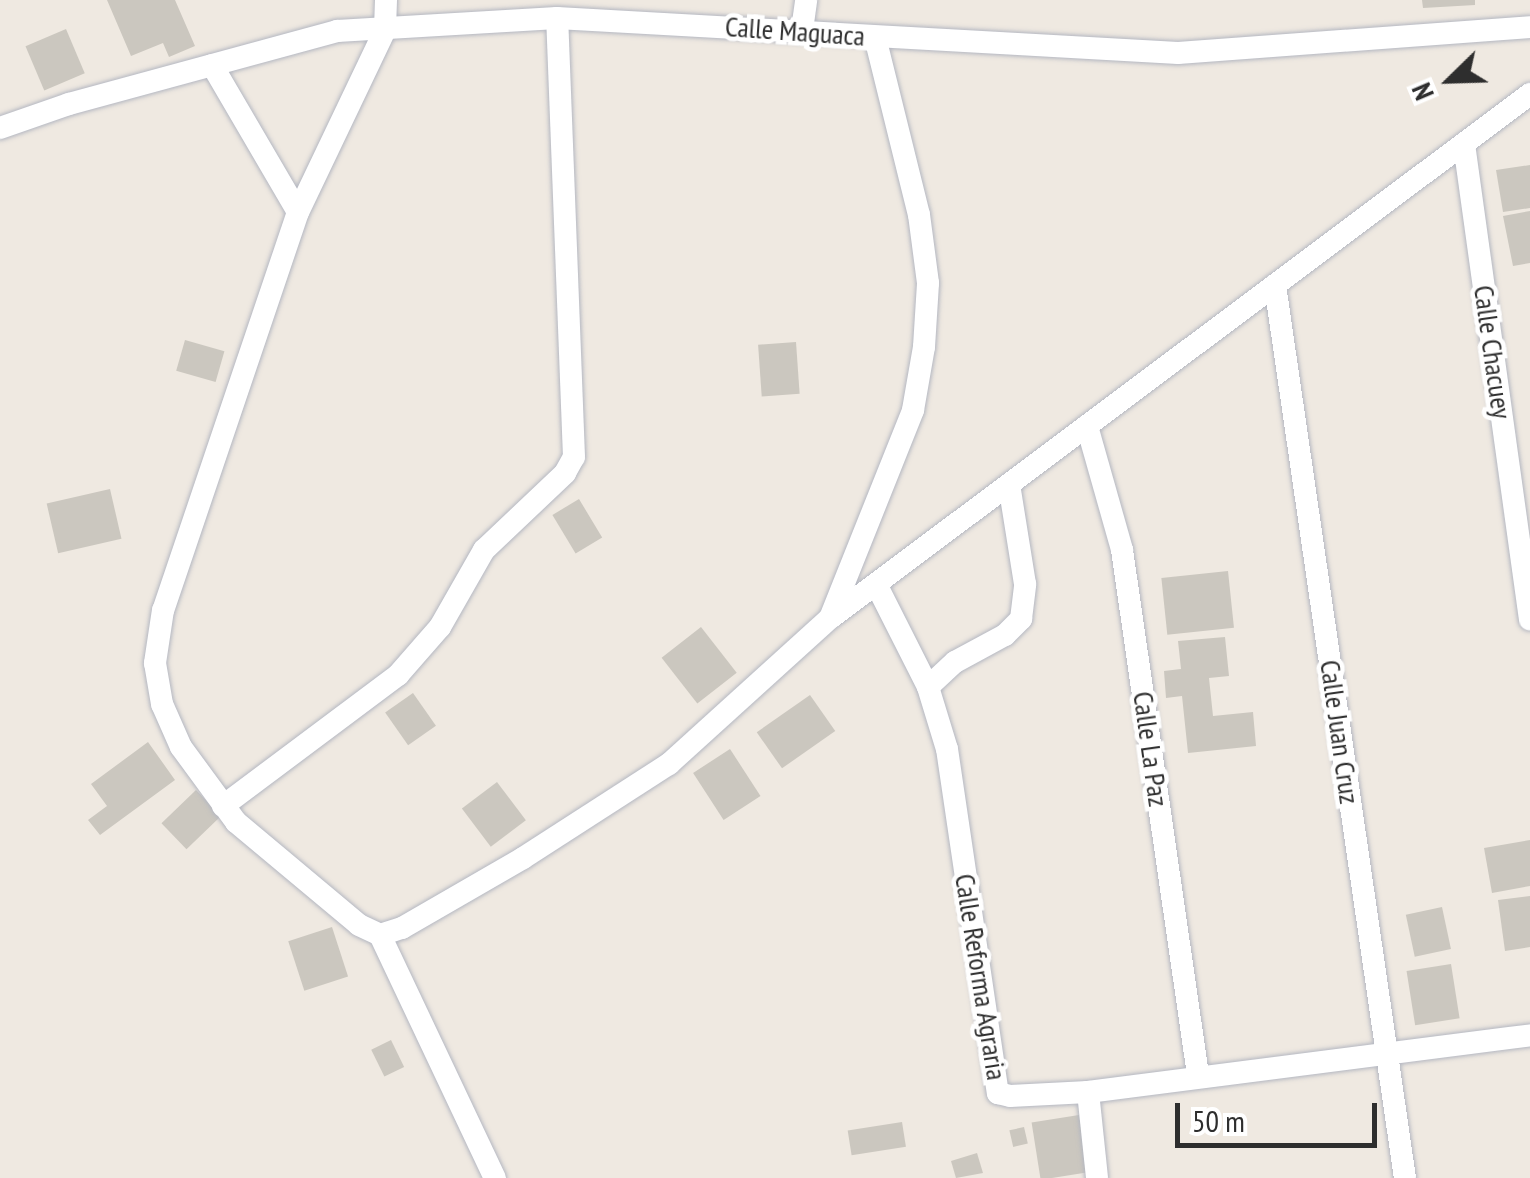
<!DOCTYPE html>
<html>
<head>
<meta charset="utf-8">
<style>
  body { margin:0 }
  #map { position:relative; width:1530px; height:1178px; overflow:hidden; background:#efe9e1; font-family:"PT Sans Narrow",sans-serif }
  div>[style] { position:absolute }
  .building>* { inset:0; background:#cbc7bf; transform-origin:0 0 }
  .roads { filter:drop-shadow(0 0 2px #b4b7c1) drop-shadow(0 0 2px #b4b7c1) }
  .street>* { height:22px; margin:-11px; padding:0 11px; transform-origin:11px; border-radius:11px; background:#fff }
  span { translate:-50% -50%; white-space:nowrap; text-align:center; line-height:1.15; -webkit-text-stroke:9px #fff; paint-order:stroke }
  .street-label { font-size:28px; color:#2e2e2e }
  .north { position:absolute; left:1400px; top:30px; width:100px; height:100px; -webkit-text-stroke:8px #fff; paint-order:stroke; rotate:247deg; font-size:28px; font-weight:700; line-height:40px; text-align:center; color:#2e2e2e }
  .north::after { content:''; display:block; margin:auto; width:35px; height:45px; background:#2e2e2e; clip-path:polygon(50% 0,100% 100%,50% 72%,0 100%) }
  .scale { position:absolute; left:1175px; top:1103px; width:202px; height:45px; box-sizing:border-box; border:5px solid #2e2e2e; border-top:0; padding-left:12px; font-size:30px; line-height:35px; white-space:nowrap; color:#2e2e2e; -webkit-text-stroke:8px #fff; paint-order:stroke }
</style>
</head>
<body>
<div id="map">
  <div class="building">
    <i style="clip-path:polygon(107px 0,175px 0,195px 46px,169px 57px,163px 43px,131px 56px)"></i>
    <i style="clip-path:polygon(1422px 0,1475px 0,1475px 5px,1423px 8px)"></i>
    <i style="left:66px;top:29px;width:48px;height:44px;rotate:67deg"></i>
    <i style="clip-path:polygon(1530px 165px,1530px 208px,1503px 212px,1496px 170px)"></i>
    <i style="clip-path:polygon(1530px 211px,1530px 263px,1513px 266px,1503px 216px)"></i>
    <i style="left:185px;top:340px;width:41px;height:32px;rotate:16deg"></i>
    <i style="left:796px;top:342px;width:52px;height:38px;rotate:86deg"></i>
    <i style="left:110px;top:489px;width:51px;height:65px;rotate:77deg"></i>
    <i style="left:579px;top:499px;width:45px;height:31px;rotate:59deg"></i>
    <i style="left:1228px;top:571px;width:57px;height:67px;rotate:84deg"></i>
    <i style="left:701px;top:627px;width:58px;height:50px;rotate:52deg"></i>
    <i style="clip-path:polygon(1225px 637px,1229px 676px,1209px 678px,1213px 716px,1253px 712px,1256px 746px,1188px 753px,1182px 696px,1166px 698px,1164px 671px,1181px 669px,1178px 641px)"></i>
    <i style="left:413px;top:693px;width:40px;height:34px;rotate:55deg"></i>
    <i style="left:810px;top:695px;width:44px;height:65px;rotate:55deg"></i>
    <i style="clip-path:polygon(148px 742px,175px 780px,100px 835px,88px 820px,107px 806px,91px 784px)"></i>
    <i style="left:730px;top:749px;width:56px;height:44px;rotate:57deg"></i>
    <i style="left:497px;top:782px;width:48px;height:44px;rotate:53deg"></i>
    <i style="left:196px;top:790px;width:36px;height:48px;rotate:46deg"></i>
    <i style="clip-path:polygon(1530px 840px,1530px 886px,1492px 893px,1484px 848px)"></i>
    <i style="clip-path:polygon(1530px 896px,1530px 947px,1505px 951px,1498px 900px)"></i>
    <i style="left:1442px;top:907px;width:43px;height:37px;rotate:78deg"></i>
    <i style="left:332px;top:927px;width:52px;height:46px;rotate:72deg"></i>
    <i style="left:1451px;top:964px;width:55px;height:45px;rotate:81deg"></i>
    <i style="left:391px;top:1040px;width:30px;height:22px;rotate:64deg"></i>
    <i style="left:1079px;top:1115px;width:58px;height:48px;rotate:81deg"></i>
    <i style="left:902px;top:1122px;width:25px;height:55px;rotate:81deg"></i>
    <i style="left:1024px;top:1127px;width:17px;height:15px;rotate:77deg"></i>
    <i style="clip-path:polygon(977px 1153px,983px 1173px,956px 1178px,951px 1161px)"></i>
  </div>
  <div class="roads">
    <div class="street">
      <i style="left:386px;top:0;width:30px;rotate:92deg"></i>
      <i style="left:385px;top:30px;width:202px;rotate:115.5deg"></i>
      <i style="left:298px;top:212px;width:420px;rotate:108.7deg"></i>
      <i style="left:163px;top:610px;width:54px;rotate:98.6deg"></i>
      <i style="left:155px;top:663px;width:42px;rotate:80.3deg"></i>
      <i style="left:162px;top:704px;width:47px;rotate:66.2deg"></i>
      <i style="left:181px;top:747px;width:93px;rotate:53.7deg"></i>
      <i style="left:236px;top:822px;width:160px;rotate:39.9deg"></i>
      <i style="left:359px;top:925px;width:23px;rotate:25deg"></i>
      <i style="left:380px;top:935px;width:269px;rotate:64.7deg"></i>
      <i style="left:802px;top:30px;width:30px;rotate:-82deg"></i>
      <i style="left:212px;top:65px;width:170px;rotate:59.7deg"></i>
      <i style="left:0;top:128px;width:73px;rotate:-19.2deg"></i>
      <i style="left:69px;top:104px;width:278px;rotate:-15.2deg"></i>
      <i style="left:337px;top:31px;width:220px;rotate:-3.4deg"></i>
      <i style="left:557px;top:18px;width:622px;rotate:3.23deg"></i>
      <i style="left:1178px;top:53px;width:353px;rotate:-4.2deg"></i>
      <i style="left:1464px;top:144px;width:480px;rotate:82.1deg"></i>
      <i style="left:1275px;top:285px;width:902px;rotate:81.72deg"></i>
      <i style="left:1087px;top:426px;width:129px;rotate:74.2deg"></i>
      <i style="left:1122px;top:550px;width:530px;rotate:81.76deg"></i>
      <i style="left:876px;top:584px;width:115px;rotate:63.2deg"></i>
      <i style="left:928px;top:687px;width:65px;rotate:73deg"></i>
      <i style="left:947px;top:749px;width:348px;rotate:81.6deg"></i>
      <i style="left:998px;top:1093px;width:12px;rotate:14deg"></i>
      <i style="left:1010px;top:1096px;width:78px;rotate:-2.9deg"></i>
      <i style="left:1088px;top:1092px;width:446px;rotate:-7.3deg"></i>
      <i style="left:833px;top:616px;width:871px;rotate:-36.83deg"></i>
      <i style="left:928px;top:687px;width:37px;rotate:-43deg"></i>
      <i style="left:955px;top:662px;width:57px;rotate:-28.4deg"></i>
      <i style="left:1005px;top:635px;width:23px;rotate:-45deg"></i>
      <i style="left:1021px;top:619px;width:35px;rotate:-83deg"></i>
      <i style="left:1025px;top:584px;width:101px;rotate:-99.1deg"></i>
      <i style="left:223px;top:806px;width:219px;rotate:-36.8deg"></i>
      <i style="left:398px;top:675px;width:64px;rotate:-48.8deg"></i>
      <i style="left:440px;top:627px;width:89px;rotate:-60.3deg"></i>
      <i style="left:484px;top:550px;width:112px;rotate:-43.5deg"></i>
      <i style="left:565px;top:473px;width:18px;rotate:-61deg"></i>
      <i style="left:574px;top:457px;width:439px;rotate:-92.2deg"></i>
      <i style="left:380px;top:935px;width:23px;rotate:-18deg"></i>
      <i style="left:402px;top:928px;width:140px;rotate:-30deg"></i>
      <i style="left:523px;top:858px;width:174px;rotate:-32.8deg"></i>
      <i style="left:669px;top:764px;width:217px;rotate:-42.2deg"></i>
      <i style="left:830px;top:618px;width:224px;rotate:-68.2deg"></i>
      <i style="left:913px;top:410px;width:64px;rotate:-80.1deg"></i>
      <i style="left:924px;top:347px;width:64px;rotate:-86.4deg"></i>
      <i style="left:928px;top:283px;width:69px;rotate:-97.5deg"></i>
      <i style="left:919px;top:215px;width:183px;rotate:-103.9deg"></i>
      <i style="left:1088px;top:1092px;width:86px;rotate:84deg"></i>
    </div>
  </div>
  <div class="street-label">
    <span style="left:795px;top:31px;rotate:4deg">Calle Maguaca</span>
    <span style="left:1493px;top:352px;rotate:82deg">Calle Chacuey</span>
    <span style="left:1340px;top:732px;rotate:82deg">Calle Juan Cruz</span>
    <span style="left:1151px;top:749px;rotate:82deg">Calle La Paz</span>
    <span style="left:981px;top:977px;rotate:81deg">Calle Reforma Agraria</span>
  </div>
  <div class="north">N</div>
  <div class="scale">50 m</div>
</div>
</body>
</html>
